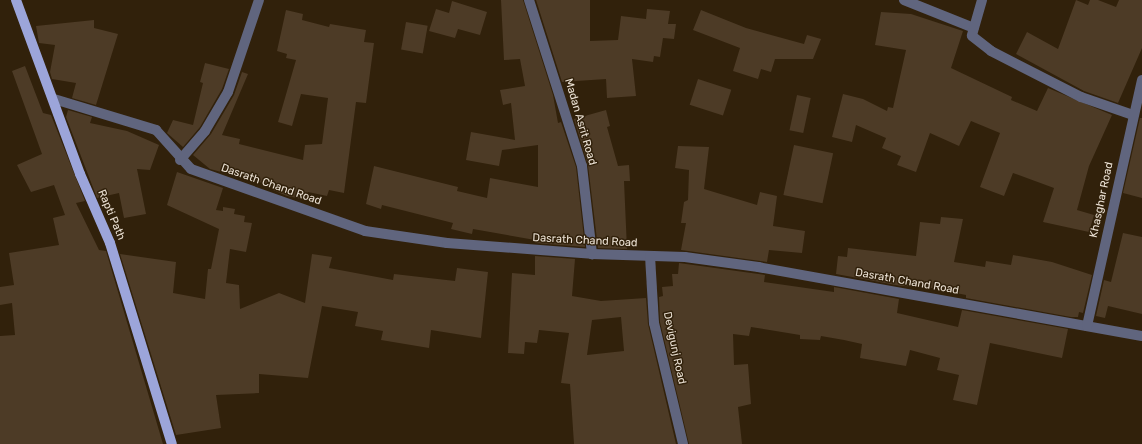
<!DOCTYPE html>
<html>
<head>
<meta charset="utf-8">
<style>
  body { margin:0 }
  #map { position:relative; width:1142px; height:444px; overflow:hidden; background:#31210b; font-family:Rubik,sans-serif }
  div>[style] { position:absolute }
  .building>* { inset:0; background:#4d3b26; transform-origin:0 0 }
  .minor>* { height:10px; margin:-5px; padding:0 5px; transform-origin:5px; border-radius:5px; background:#60657e }
  .major>* { height:10px; margin:-5px; padding:0 5px; transform-origin:5px; border-radius:5px; background:#9ca5da }
  span { translate:-50% -50%; white-space:nowrap; text-align:center; line-height:1.15; -webkit-text-stroke:3px #31210b; paint-order:stroke }
  .street-label { font-size:11px; color:#ebe1d4 }
</style>
</head>
<body>
<div id="map">
  <div class="building">
    <i style="clip-path:polygon(501px 0,523px 0,553px 95px,558px 123px,561px 122px,576px 167px,585px 247px,535px 243px,535px 240px,473px 229px,472px 234px,451px 229px,453px 223px,382px 205px,381px 209px,366px 204px,374px 166px,458px 187px,457px 191px,487px 198px,490px 178px,538px 187px,538px 145px,502px 150px,499px 166px,466px 160px,471px 132px,515px 140px,511px 103px,503px 105px,500px 90px,525px 86px,520px 59px,504px 60px)"></i>
    <i style="clip-path:polygon(536px 0,590px 0,590px 41px,618px 40px,621px 16px,646px 19px,647px 9px,670px 11px,668px 24px,676px 24px,674px 39px,663px 38px,660px 57px,654px 56px,653px 62px,632px 59px,636px 96px,607px 98px,606px 79px,562px 82px)"></i>
    <i style="clip-path:polygon(1076px 0,1088px 5px,1090px 0,1098px 0,1116px 7px,1119px 0,1142px 0,1142px 48px,1118px 103px,1084px 91px,1016px 54px,1027px 32px,1058px 49px)"></i>
    <i style="clip-path:polygon(452px 1px,487px 12px,480px 35px,458px 29px,455px 38px,429px 31px,436px 9px,449px 13px)"></i>
    <i style="clip-path:polygon(286px 10px,303px 14px,302px 20px,329px 27px,330px 24px,366px 30px,364px 42px,374px 43px,366px 103px,356px 102px,344px 193px,329px 190px,327px 196px,308px 192px,307px 200px,287px 196px,273px 190px,274px 186px,210px 169px,193px 155px,211px 134px,234px 95px,242px 72px,248px 74px,222px 135px,240px 139px,239px 144px,303px 160px,305px 145px,322px 144px,328px 98px,301px 94px,292px 126px,278px 122px,296px 60px,286px 58px,287px 54px,277px 51px)"></i>
    <i style="clip-path:polygon(701px 10px,746px 28px,793px 41px,804px 44px,807px 35px,821px 39px,813px 59px,775px 59px,771px 72px,761px 69px,758px 79px,733px 71px,740px 48px,693px 30px)"></i>
    <i style="clip-path:polygon(881px 12px,911px 14px,963px 31px,951px 68px,1012px 97px,1011px 100px,1037px 111px,1048px 88px,1112px 115px,1089px 166px,1077px 210px,1094px 215px,1089px 232px,1043px 222px,1054px 188px,1013px 173px,1004px 196px,980px 187px,1000px 133px,971px 121px,959px 146px,930px 133px,916px 172px,897px 165px,901px 156px,882px 148px,886px 138px,856px 125px,852px 142px,832px 137px,843px 94px,863px 99px,887px 111px,888px 107px,893px 108px,906px 50px,875px 45px)"></i>
    <i style="clip-path:polygon(94px 20px,94px 28px,118px 34px,96px 105px,72px 98px,76px 83px,52px 79px,50px 72px,55px 45px,39px 43px,36px 26px)"></i>
    <i style="left:406px;top:22px;width:22px;height:28px;rotate:10deg"></i>
    <i style="clip-path:polygon(205px 63px,229px 69px,222px 89px,200px 127px,183px 147px,167px 133px,173px 120px,193px 125px,203px 83px,200px 82px)"></i>
    <i style="clip-path:polygon(25px 66px,43px 113px,51px 115px,85px 201px,76px 203px,99px 250px,106px 251px,163px 444px,0 444px,0 336px,15px 335px,12px 303px,0 305px,0 287px,14px 285px,9px 253px,59px 245px,53px 218px,65px 215px,54px 185px,31px 192px,17px 165px,42px 154px,12px 71px)"></i>
    <i style="left:698px;top:79px;width:35px;height:27px;rotate:18deg"></i>
    <i style="left:797px;top:95px;width:14px;height:36px;rotate:12deg"></i>
    <i style="clip-path:polygon(68px 110px,92px 117px,90px 123px,127px 131px,159px 145px,150px 170px,137px 169px,146px 214px,124px 218px,119px 193px,97px 198px,66px 117px)"></i>
    <i style="clip-path:polygon(606px 110px,610px 126px,607px 127px,618px 166px,629px 165px,630px 181px,624px 181px,627px 249px,598px 248px,588px 165px,574px 119px)"></i>
    <i style="clip-path:polygon(1140px 118px,1142px 118px,1142px 198px,1123px 193px)"></i>
    <i style="left:794px;top:145px;width:40px;height:51px;rotate:12deg"></i>
    <i style="clip-path:polygon(678px 146px,709px 147px,704px 189px,757px 205px,760px 192px,777px 196px,773px 226px,805px 231px,802px 253px,769px 250px,767px 262px,681px 250px,686px 223px,681px 223px,684px 202px,688px 200px,689px 170px,675px 168px)"></i>
    <i style="clip-path:polygon(177px 172px,223px 188px,216px 210px,223px 211px,223px 207px,235px 209px,234px 214px,245px 216px,244px 222px,252px 223px,246px 252px,230px 249px,226px 283px,239px 285px,240px 309px,279px 293px,305px 303px,312px 254px,332px 257px,329px 268px,393px 280px,394px 274px,455px 281px,457px 268px,488px 272px,481px 338px,431px 330px,429px 348px,381px 340px,383px 331px,355px 326px,358px 312px,322px 306px,308px 378px,259px 374px,259px 393px,216px 395px,221px 428px,176px 435px,120px 254px,176px 262px,173px 293px,205px 299px,208px 269px,211px 269px,219px 229px,167px 205px)"></i>
    <i style="clip-path:polygon(941px 217px,963px 219px,954px 262px,985px 267px,986px 261px,1011px 265px,1013px 255px,1052px 262px,1092px 275px,1083px 313px,1079px 312px,1078px 317px,1071px 317px,966px 298px,966px 295px,926px 287px,901px 286px,836px 274px,838px 256px,847px 257px,848px 248px,916px 256px,920px 222px,940px 224px)"></i>
    <i style="clip-path:polygon(1123px 233px,1142px 237px,1142px 314px,1108px 306px,1105px 318px,1096px 316px,1104px 280px,1111px 282px)"></i>
    <i style="clip-path:polygon(evenodd,535px 256px,575px 259px,572px 296px,601px 301px,646px 298px,648px 324px,676px 444px,574px 444px,570px 384px,561px 383px,569px 333px,539px 330px,537px 343px,525px 342px,524px 354px,508px 353px,512px 273px,535px 275px,535px 256px,621px 317px,624px 351px,587px 355px,592px 320px,621px 317px)"></i>
    <i style="clip-path:polygon(679px 263px,765px 275px,764px 282px,834px 292px,834px 287px,899px 299px,897px 313px,958px 327px,962px 310px,1068px 329px,1062px 358px,990px 343px,977px 405px,953px 400px,959px 375px,937px 370px,940px 358px,910px 350px,906px 366px,860px 358px,862px 344px,844px 340px,821px 336px,820px 340px,800px 339px,800px 335px,751px 327px,749px 336px,733px 334px,734px 365px,748px 364px,751px 404px,738px 407px,742px 444px,689px 444px,660px 322px,659px 297px,663px 296px,662px 287px,673px 286px,672px 274px,678px 274px)"></i>
  </div>
  <div class="minor">
    <i style="left:529px;top:0;width:174px;rotate:72.3deg"></i>
    <i style="left:582px;top:166px;width:89px;rotate:83.5deg"></i>
    <i style="left:904px;top:0;width:75px;rotate:21.8deg"></i>
    <i style="left:982px;top:0;width:37px;rotate:106deg"></i>
    <i style="left:972px;top:36px;width:24px;rotate:38deg"></i>
    <i style="left:991px;top:51px;width:101px;rotate:27.1deg"></i>
    <i style="left:1081px;top:97px;width:55px;rotate:19.1deg"></i>
    <i style="left:54px;top:99px;width:107px;rotate:16.9deg"></i>
    <i style="left:156px;top:130px;width:52px;rotate:48.1deg"></i>
    <i style="left:191px;top:169px;width:185px;rotate:19.6deg"></i>
    <i style="left:365px;top:231px;width:83px;rotate:8.3deg"></i>
    <i style="left:447px;top:243px;width:145px;rotate:4.3deg"></i>
    <i style="left:592px;top:254px;width:93px;rotate:1.8deg"></i>
    <i style="left:685px;top:257px;width:74px;rotate:7.8deg"></i>
    <i style="left:758px;top:267px;width:390px;rotate:10.2deg"></i>
    <i style="left:180px;top:160px;width:38px;rotate:-49deg"></i>
    <i style="left:205px;top:131px;width:45px;rotate:-59.5deg"></i>
    <i style="left:228px;top:92px;width:97px;rotate:-71.4deg"></i>
    <i style="left:650px;top:256px;width:67px;rotate:86.6deg"></i>
    <i style="left:654px;top:323px;width:124px;rotate:76.5deg"></i>
    <i style="left:1087px;top:326px;width:252px;rotate:-77.4deg"></i>
  </div>
  <div class="major">
    <i style="left:16px;top:0;width:185px;rotate:69.8deg"></i>
    <i style="left:80px;top:174px;width:75px;rotate:66.5deg"></i>
    <i style="left:110px;top:243px;width:210px;rotate:72.9deg"></i>
  </div>
  <div class="street-label">
    <span style="left:580px;top:122px;rotate:74deg">Madan Asrit Road</span>
    <span style="left:271px;top:185px;rotate:19deg">Dasrath Chand Road</span>
    <span style="left:1102px;top:200px;rotate:-78deg">Khasghar Road</span>
    <span style="left:111px;top:215px;rotate:67deg">Rapti Path</span>
    <span style="left:585px;top:241px;rotate:3deg">Dasrath Chand Road</span>
    <span style="left:907px;top:282px;rotate:10deg">Dasrath Chand Road</span>
    <span style="left:674px;top:348px;rotate:78deg">Devigunj Road</span>
  </div>
</div>
</body>
</html>
